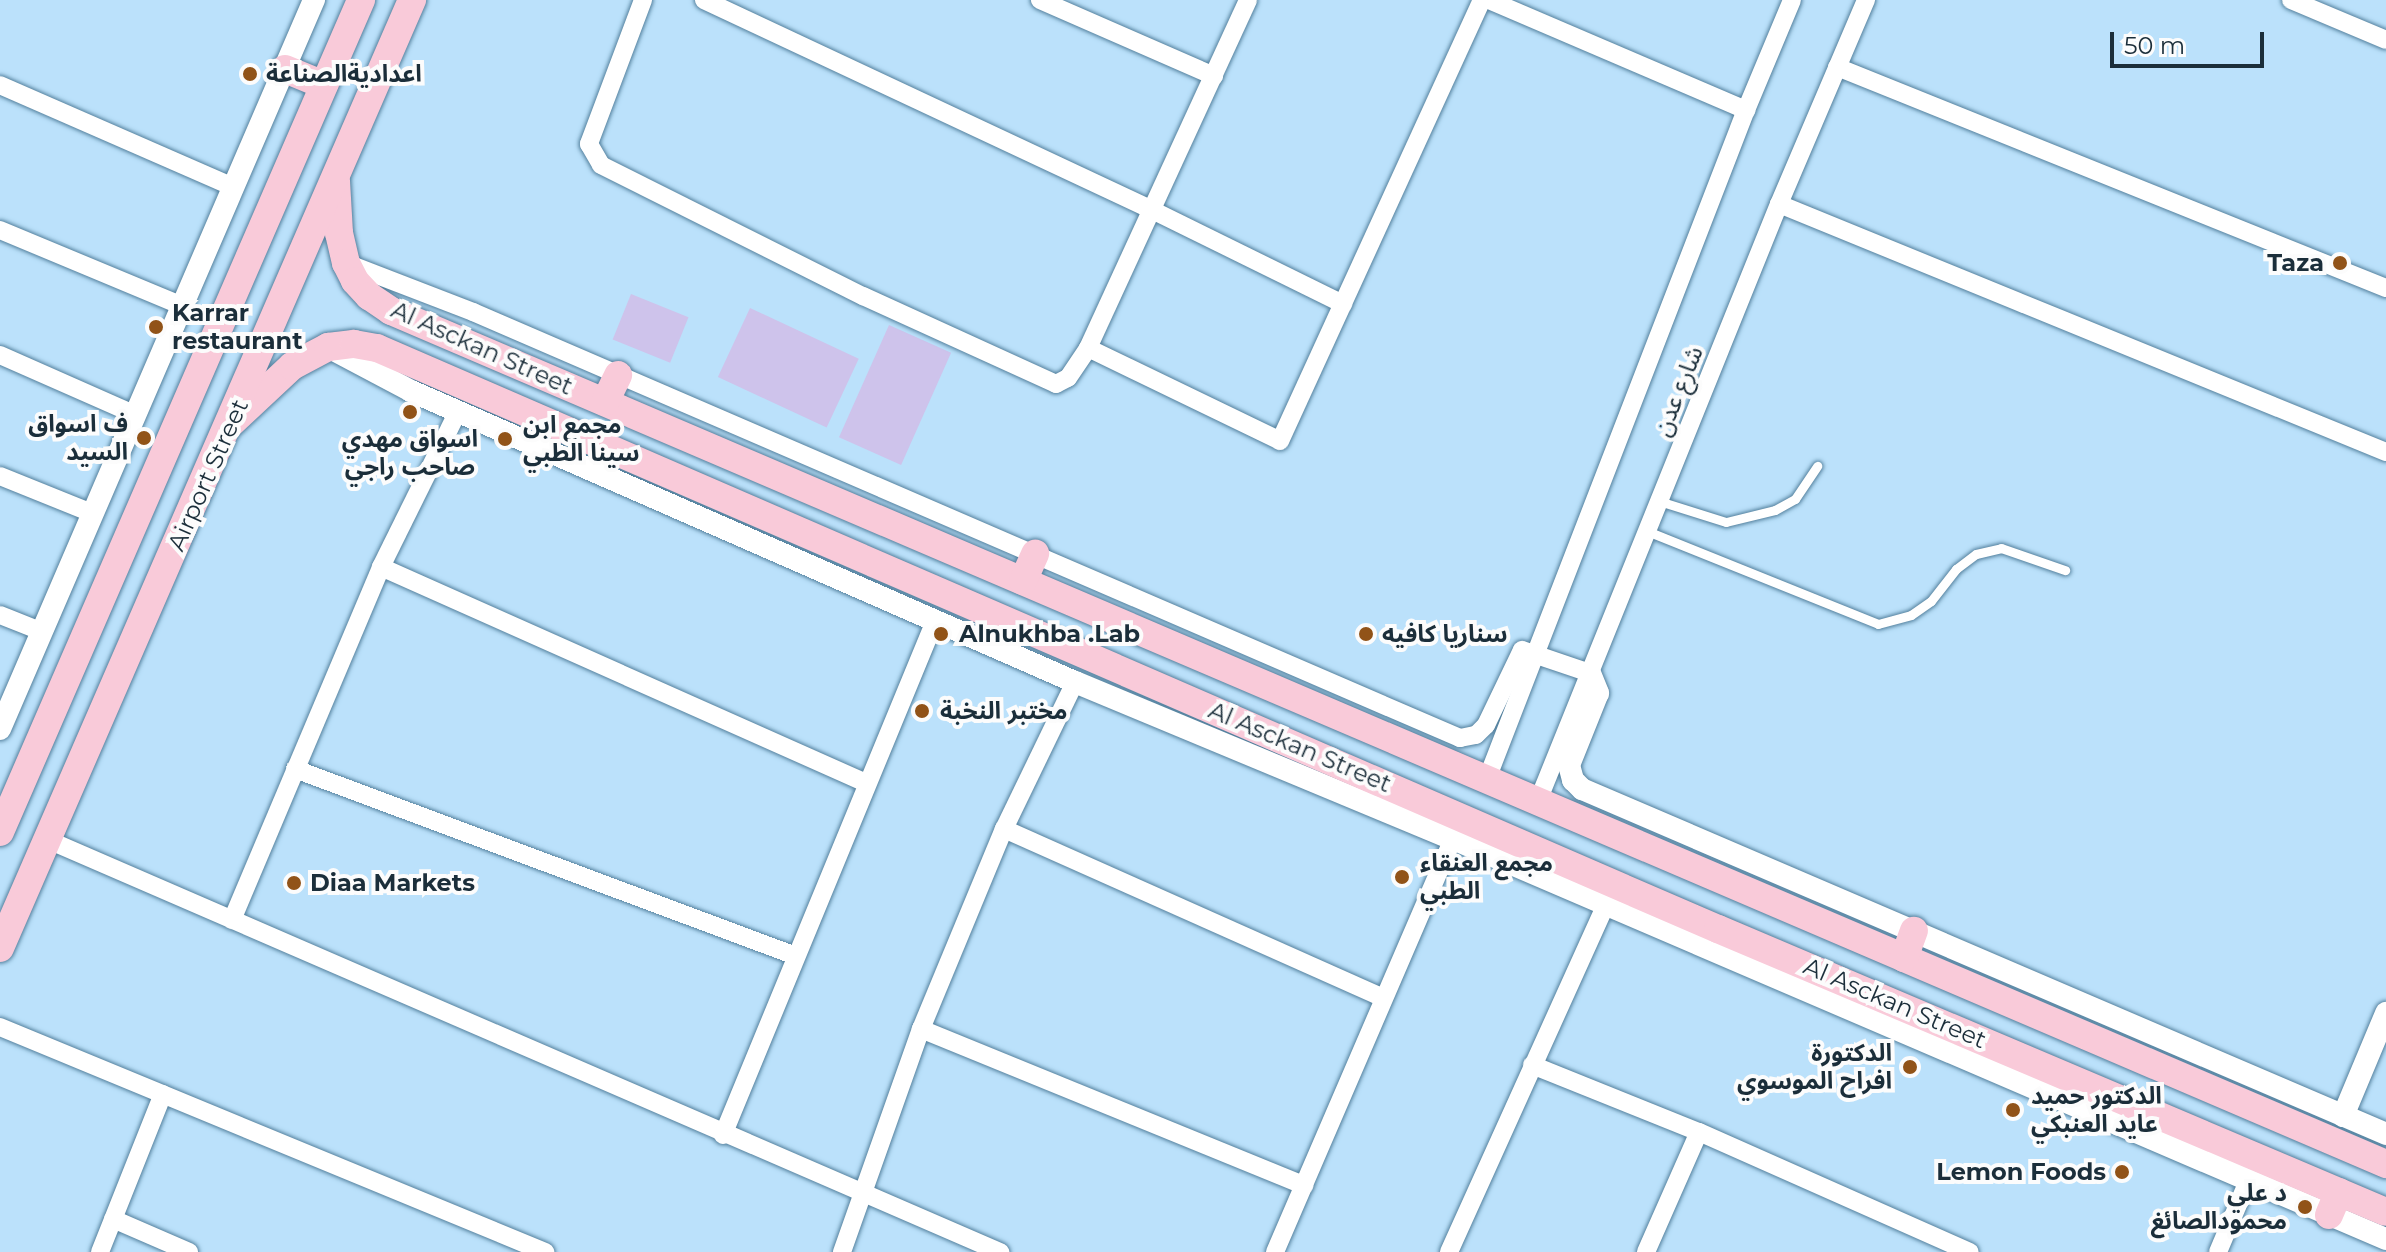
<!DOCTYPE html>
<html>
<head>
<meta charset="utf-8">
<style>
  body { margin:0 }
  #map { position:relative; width:2386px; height:1252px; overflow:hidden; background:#bbe1fb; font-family:Montserrat,"Noto Sans Arabic",sans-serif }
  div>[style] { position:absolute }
  .green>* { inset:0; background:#cec3eb; transform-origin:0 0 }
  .roads { filter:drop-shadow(0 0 2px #53809d) drop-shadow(0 0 2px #53809d) }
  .service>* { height:9px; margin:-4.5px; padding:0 4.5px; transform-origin:4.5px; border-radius:4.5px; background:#fff }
  .minor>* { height:18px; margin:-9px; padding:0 9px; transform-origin:9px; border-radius:9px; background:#fff }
  .tertiary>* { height:22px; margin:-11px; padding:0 11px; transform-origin:11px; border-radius:11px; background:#fff }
  .primary>* { height:28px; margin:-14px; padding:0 14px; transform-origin:14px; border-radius:14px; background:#f9cad9 }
  .dots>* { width:22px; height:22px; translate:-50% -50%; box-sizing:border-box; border:4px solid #fcfcfc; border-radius:50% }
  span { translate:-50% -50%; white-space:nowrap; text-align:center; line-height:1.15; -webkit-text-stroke:8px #fcfcfc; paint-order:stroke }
  .poi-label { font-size:24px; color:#1b2e3a; font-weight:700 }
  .left { translate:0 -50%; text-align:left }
  .right { translate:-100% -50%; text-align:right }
  .street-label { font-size:24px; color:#1b2e3a }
  .scale { position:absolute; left:2110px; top:32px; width:154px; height:36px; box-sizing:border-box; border:4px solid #1b2e3a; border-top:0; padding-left:10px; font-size:24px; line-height:28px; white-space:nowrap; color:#1b2e3a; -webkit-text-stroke:6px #fcfcfc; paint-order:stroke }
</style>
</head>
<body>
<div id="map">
  <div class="green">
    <i style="left:631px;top:294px;width:62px;height:49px;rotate:22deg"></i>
    <i style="left:750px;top:308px;width:120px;height:76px;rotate:25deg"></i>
    <i style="left:889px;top:325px;width:68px;height:123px;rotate:24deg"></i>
  </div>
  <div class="roads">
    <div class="service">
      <i style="left:1659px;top:501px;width:70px;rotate:17.4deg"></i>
      <i style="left:1726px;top:522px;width:50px;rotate:-13.8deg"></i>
      <i style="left:1775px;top:510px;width:23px;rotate:-29deg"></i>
      <i style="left:1795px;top:499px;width:40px;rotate:-56deg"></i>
      <i style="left:1647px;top:531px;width:249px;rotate:21.9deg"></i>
      <i style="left:1878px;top:624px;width:34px;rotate:-15deg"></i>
      <i style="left:1911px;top:615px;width:24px;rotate:-35deg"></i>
      <i style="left:1931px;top:601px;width:41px;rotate:-52deg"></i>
      <i style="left:1956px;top:569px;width:25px;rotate:-37deg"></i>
      <i style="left:1976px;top:554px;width:26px;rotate:-13deg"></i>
      <i style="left:2001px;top:548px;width:68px;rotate:19deg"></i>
    </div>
    <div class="minor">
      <i style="left:643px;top:0;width:154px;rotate:110.6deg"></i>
      <i style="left:589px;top:144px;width:24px;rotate:60deg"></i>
      <i style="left:601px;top:165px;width:293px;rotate:26.6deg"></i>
      <i style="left:863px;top:296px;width:212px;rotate:24.5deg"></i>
      <i style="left:1056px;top:384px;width:13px;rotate:-27deg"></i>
      <i style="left:1068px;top:378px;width:36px;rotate:-56deg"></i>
      <i style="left:1088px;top:348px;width:383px;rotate:-65.3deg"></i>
      <i style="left:704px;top:0;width:495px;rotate:25.1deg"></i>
      <i style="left:1152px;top:210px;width:213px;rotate:26.2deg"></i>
      <i style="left:1040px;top:0;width:190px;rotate:23.6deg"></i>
      <i style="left:1489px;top:0;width:280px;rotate:23.2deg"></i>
      <i style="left:2291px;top:0;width:103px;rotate:22.8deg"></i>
      <i style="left:1837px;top:67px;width:592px;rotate:21.93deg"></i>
      <i style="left:0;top:85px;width:255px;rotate:23.6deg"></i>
      <i style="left:1779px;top:204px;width:656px;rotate:22.22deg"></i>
      <i style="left:0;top:230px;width:198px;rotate:22.6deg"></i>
      <i style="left:346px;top:263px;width:136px;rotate:21.1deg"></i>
      <i style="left:473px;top:312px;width:1075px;rotate:23.35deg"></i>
      <i style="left:1460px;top:738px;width:16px;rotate:-11deg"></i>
      <i style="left:1476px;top:735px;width:14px;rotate:-45deg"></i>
      <i style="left:1486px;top:725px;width:83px;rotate:-64.4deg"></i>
      <i style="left:1522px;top:650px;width:72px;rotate:18.7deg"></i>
      <i style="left:1088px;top:348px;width:213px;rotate:25.8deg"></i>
      <i style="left:1280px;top:441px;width:485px;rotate:-65.4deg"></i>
      <i style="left:0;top:355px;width:149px;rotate:23.8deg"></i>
      <i style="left:0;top:476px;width:101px;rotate:22deg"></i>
      <i style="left:381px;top:567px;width:531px;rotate:24.01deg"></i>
      <i style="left:0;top:615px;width:46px;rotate:21.6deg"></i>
      <i style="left:295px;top:769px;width:535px;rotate:20.47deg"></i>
      <i style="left:1487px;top:779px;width:717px;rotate:-68.84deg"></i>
      <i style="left:1746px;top:110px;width:119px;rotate:-67.3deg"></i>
      <i style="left:1538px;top:801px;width:644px;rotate:-68.02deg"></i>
      <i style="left:1779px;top:204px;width:222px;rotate:-66.9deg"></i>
      <i style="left:1004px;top:829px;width:415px;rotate:24deg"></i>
      <i style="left:46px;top:839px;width:1040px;rotate:23.41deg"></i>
      <i style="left:232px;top:920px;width:383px;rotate:-67.1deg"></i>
      <i style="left:381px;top:567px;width:174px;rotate:-63.7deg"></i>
      <i style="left:0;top:1027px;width:590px;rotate:22.43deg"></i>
      <i style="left:921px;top:1029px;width:414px;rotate:22.2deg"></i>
      <i style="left:1532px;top:1065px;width:180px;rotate:21.9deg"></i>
      <i style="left:1699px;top:1132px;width:296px;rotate:23.9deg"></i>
      <i style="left:723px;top:1135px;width:556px;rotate:-67.59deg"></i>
      <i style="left:113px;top:1219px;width:83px;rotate:23.5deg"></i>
      <i style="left:100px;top:1252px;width:170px;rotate:-68.3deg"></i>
      <i style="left:842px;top:1252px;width:237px;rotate:-70.5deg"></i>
      <i style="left:921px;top:1029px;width:217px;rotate:-67.5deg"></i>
      <i style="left:1004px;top:829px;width:163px;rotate:-64.2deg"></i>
      <i style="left:1275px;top:1252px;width:450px;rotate:-66.7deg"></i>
      <i style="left:1449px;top:1252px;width:381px;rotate:-65.7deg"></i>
      <i style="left:1646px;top:1252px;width:131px;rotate:-66.2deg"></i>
      <i style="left:2218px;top:1252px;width:77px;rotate:-67.1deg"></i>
    </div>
    <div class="tertiary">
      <i style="left:328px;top:347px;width:94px;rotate:27.9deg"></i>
      <i style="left:411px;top:391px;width:725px;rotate:23.67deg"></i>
      <i style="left:1075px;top:682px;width:409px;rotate:22.6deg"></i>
      <i style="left:1453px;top:839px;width:1015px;rotate:23.21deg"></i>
      <i style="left:1590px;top:673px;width:22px;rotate:68deg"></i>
      <i style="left:1598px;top:693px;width:78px;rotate:111.9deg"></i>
      <i style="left:1569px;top:765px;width:16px;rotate:75deg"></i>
      <i style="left:1573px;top:780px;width:13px;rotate:45deg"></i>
      <i style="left:1582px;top:789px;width:875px;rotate:23.22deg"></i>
      <i style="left:0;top:729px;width:794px;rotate:-66.7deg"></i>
      <i style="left:2343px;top:1116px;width:112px;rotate:-67.3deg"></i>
    </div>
    <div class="primary">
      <i style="left:285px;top:69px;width:42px;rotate:22.3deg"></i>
      <i style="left:336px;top:181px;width:52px;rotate:86.7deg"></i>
      <i style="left:339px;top:233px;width:31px;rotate:77deg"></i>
      <i style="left:346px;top:263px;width:20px;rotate:63deg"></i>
      <i style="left:355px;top:281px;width:21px;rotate:47deg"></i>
      <i style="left:369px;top:296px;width:27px;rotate:34deg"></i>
      <i style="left:391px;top:311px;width:2170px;rotate:23.15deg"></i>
      <i style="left:605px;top:402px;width:30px;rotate:-64deg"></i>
      <i style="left:230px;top:424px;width:85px;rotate:-43.1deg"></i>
      <i style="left:292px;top:366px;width:41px;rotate:-27.8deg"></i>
      <i style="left:328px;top:347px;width:26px;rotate:-7deg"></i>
      <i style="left:354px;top:344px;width:23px;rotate:10deg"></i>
      <i style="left:377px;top:348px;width:1461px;rotate:23.43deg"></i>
      <i style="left:1718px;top:929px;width:725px;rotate:22.96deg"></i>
      <i style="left:1023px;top:581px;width:30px;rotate:-66deg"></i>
      <i style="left:0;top:832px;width:907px;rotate:-66.54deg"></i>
      <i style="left:0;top:948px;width:1034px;rotate:-66.51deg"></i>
      <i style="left:1904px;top:958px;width:29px;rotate:-70deg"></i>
      <i style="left:2329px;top:1215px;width:25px;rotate:-67deg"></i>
    </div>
  </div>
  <div class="dots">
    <i style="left:250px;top:74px;background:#915318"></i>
    <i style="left:2340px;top:263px;background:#915318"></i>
    <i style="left:156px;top:327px;background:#915318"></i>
    <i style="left:410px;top:412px;background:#915318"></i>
    <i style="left:144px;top:438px;background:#915318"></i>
    <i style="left:505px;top:439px;background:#915318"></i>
    <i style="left:941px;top:634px;background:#915318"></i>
    <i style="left:1366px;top:634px;background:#915318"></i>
    <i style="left:922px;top:711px;background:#915318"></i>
    <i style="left:1402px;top:877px;background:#915318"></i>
    <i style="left:294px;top:883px;background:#915318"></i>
    <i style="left:1910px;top:1067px;background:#915318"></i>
    <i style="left:2013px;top:1110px;background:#915318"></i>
    <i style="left:2122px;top:1172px;background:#915318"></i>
    <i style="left:2305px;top:1207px;background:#915318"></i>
  </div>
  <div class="poi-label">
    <span class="left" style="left:266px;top:74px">اعداديةالصناعة</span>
    <span class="right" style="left:2324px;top:263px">Taza</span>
    <span class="left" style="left:172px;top:327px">Karrar<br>restaurant</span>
    <span class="right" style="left:128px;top:438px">ف اسواق<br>السيد</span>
    <span class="left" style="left:523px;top:439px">مجمع ابن<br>سينا الطبي</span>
    <span style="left:410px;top:453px">اسواق مهدي<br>صاحب راجي</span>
    <span class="left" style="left:959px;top:634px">Alnukhba .Lab</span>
    <span class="left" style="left:1382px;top:634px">سناريا كافيه</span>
    <span class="left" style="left:940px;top:711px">مختبر النخبة</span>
    <span class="left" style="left:1420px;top:877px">مجمع العنقاء<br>الطبي</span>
    <span class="left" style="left:310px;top:883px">Diaa Markets</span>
    <span class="right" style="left:1892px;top:1067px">الدكتورة<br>افراح الموسوي</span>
    <span class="left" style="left:2031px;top:1110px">الدكتور حميد<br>عايد العنبكي</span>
    <span class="right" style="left:2106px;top:1172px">Lemon Foods</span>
    <span class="right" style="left:2287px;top:1207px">د علي<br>محمودالصائغ</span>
  </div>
  <div class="street-label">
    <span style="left:482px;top:348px;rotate:24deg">Al Asckan Street</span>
    <span style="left:1678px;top:391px;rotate:-68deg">شارع عدن</span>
    <span style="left:208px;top:475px;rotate:-66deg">Airport Street</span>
    <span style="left:1300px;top:747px;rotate:23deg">Al Asckan Street</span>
    <span style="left:1895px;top:1003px;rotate:23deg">Al Asckan Street</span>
  </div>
  <div class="scale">50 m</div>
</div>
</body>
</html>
